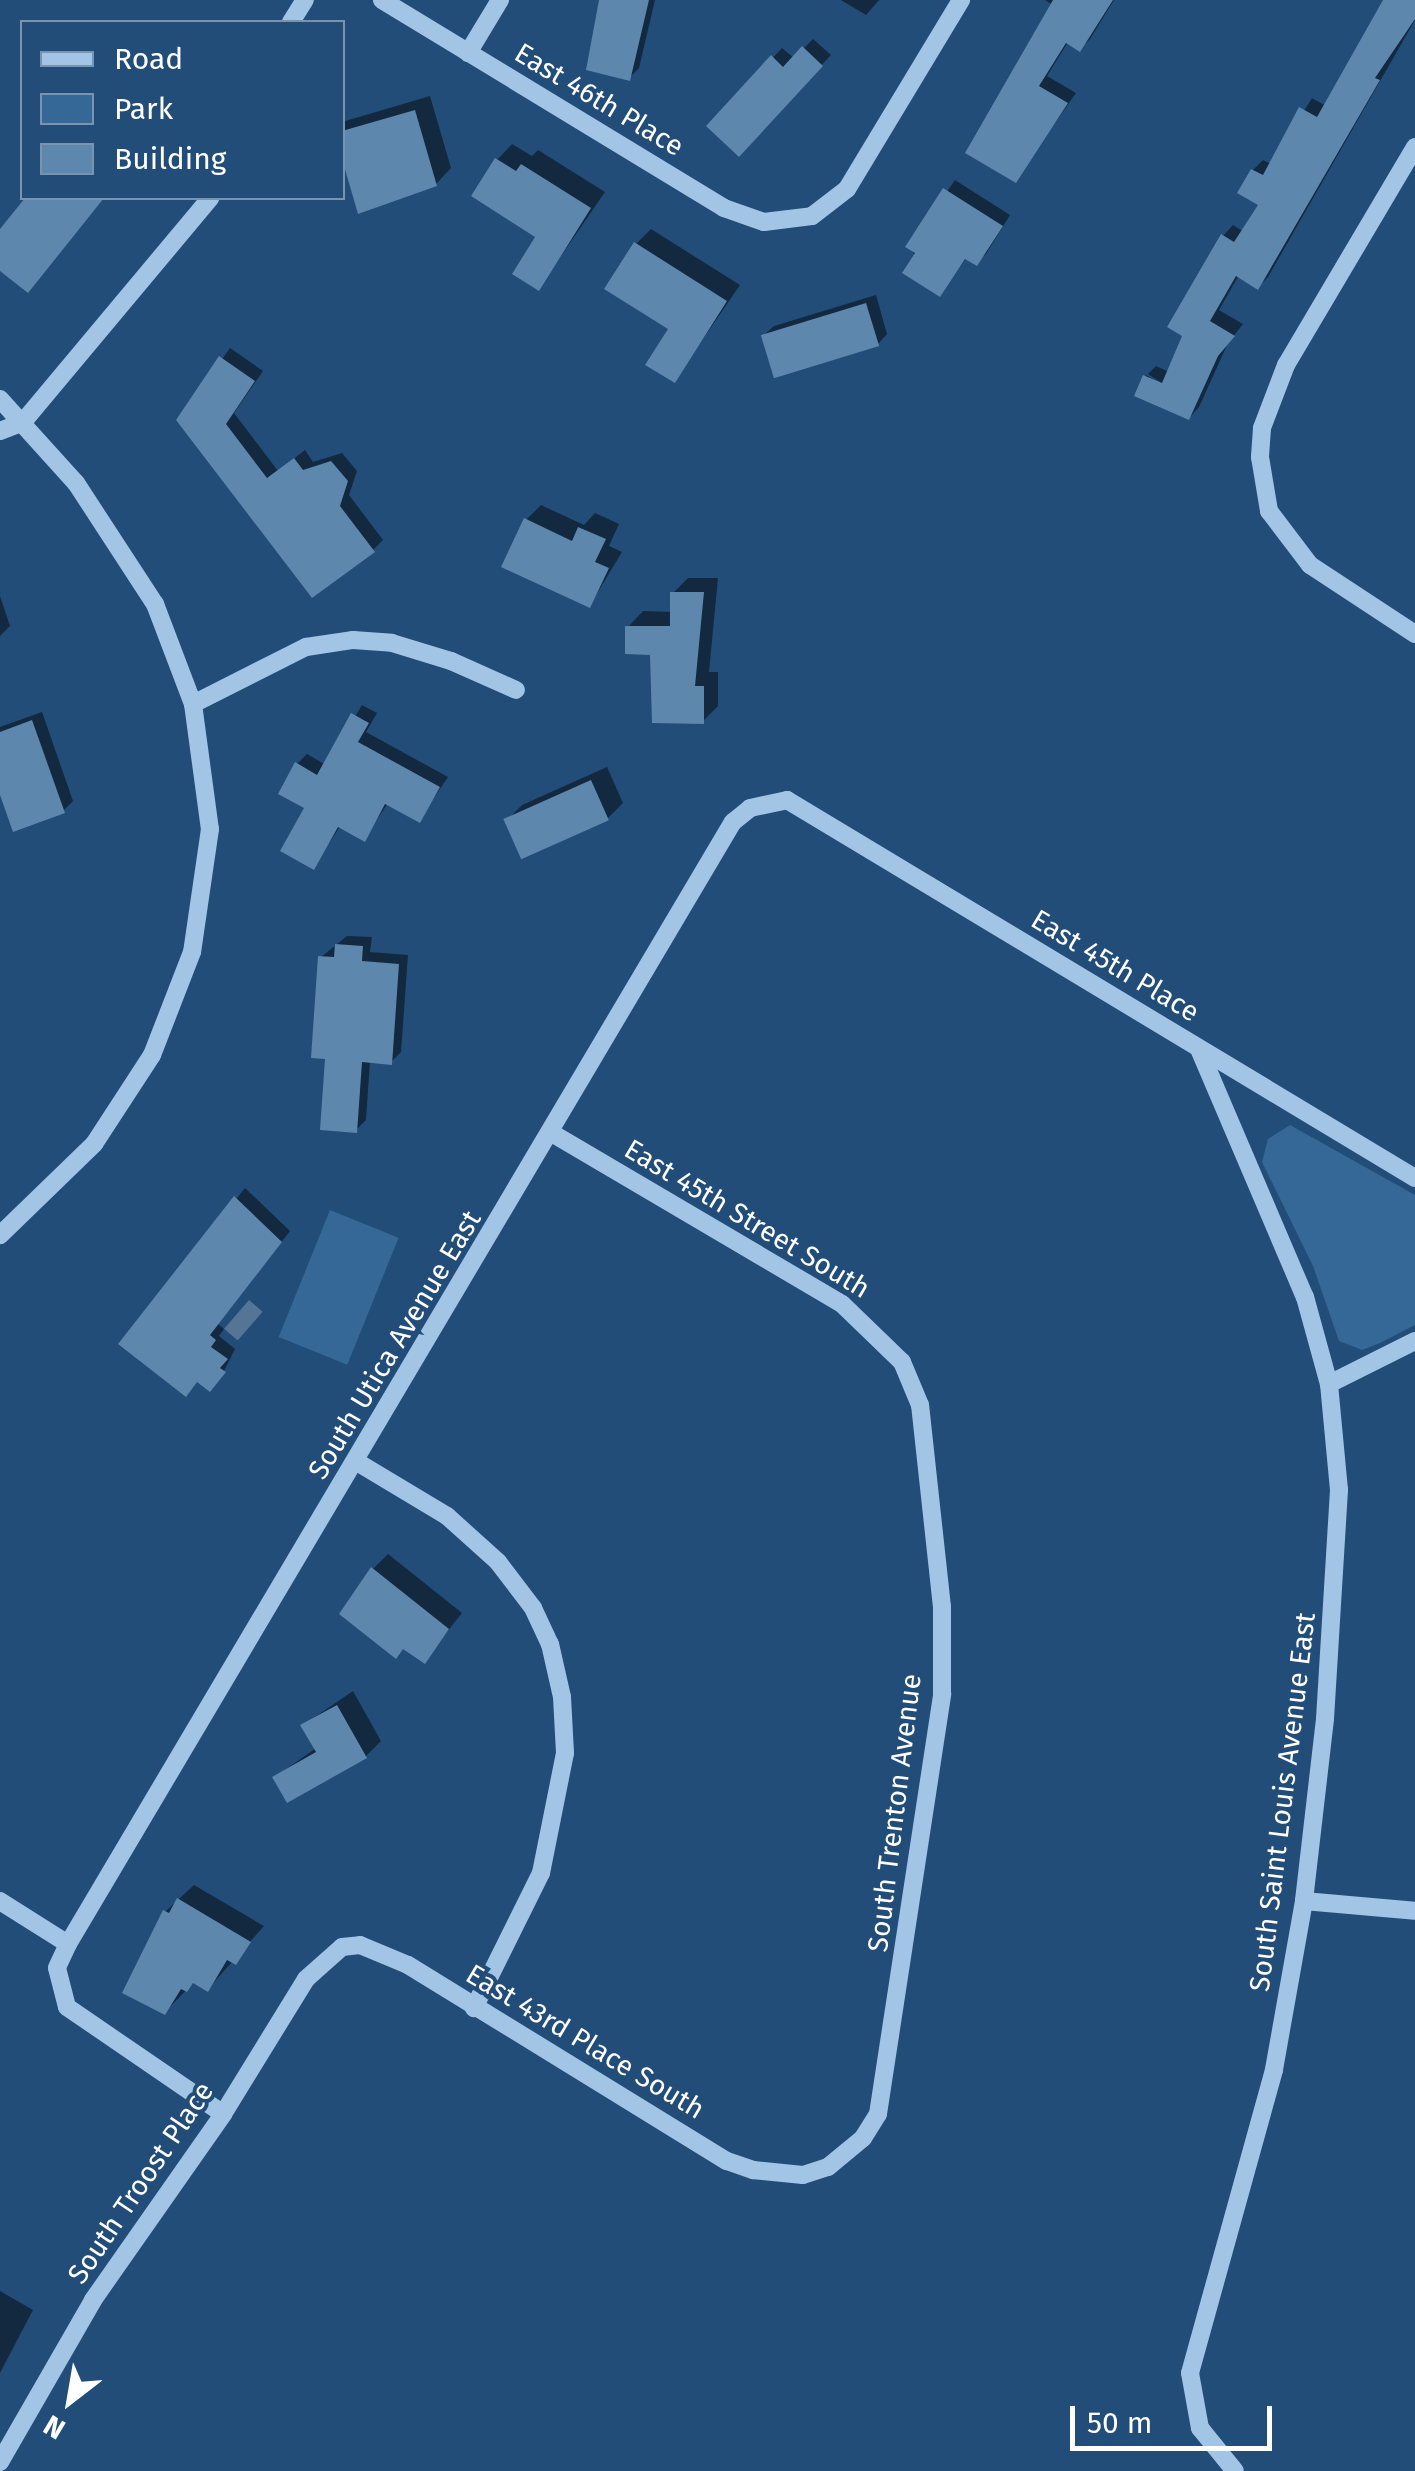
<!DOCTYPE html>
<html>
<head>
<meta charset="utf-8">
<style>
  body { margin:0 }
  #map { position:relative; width:1415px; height:2471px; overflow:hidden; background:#224d79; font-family:"Fira Sans",sans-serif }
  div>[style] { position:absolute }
  .green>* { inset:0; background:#356897; transform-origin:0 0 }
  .water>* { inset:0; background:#547595; transform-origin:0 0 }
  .shadow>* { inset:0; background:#0007 }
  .building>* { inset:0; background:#5e87ad; transform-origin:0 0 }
  .minor>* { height:18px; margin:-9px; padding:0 9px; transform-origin:9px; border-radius:9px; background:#a3c5e5 }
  span { translate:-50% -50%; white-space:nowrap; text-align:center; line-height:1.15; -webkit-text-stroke:8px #224d79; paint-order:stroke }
  .street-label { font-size:28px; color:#fff }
  .legend { position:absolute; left:20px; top:20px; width:325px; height:180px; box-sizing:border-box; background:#224d79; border:2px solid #7a94af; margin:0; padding:12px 18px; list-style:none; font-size:30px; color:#fff }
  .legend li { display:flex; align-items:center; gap:20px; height:50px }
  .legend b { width:50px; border:2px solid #7a94af }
  .north { position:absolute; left:20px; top:2351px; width:100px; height:100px; -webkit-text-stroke:8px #224d79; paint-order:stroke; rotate:211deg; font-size:28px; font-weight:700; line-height:40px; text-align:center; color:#fff }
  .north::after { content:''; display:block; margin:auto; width:35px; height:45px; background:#fff; clip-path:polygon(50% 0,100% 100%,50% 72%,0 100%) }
  .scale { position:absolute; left:1070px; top:2406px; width:202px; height:45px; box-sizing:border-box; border:5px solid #fff; border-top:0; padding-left:12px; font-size:30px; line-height:35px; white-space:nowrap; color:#fff; -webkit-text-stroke:8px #224d79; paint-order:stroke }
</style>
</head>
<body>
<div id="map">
  <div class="green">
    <i style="clip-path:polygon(1290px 1125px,1415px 1195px,1415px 1325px,1380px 1343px,1362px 1350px,1339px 1341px,1313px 1266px,1262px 1162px,1268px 1139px)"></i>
    <i style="left:330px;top:1210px;width:74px;height:137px;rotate:22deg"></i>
  </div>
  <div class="water">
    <i style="left:249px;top:1300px;width:18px;height:38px;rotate:41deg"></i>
  </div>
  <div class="shadow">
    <i style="clip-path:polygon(605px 0,655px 0,639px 68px,629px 78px)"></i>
    <i style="clip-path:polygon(841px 0,879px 0,866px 15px)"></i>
    <i style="clip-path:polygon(1045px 0,1114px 0,1090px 39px,1080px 49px,1068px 42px,1047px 76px,1076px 93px,1016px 179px,1053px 5px)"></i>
    <i style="clip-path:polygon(1386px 0,1415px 0,1415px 20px,1268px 277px,1258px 287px,1239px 275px,1219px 310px,1243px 324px,1228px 343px,1199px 407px,1189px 418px,1137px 395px,1146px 375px,1172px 390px,1148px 374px,1156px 366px,1169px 372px,1223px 236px,1233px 225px,1244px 232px,1261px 204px,1253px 170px,1263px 160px,1271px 164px,1312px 98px,1326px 106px)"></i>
    <i style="clip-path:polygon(813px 39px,831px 55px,739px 153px,709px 125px,782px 48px,794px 58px)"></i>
    <i style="clip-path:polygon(430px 96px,451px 168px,436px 184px,342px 167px,342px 122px)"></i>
    <i style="clip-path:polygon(512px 144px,532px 156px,538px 150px,605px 192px,539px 288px,538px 236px,497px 160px)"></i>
    <i style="clip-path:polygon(955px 180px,1010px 215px,986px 254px,976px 263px,967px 257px,940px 294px,909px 246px)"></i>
    <i style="clip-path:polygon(28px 198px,104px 198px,28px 290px,0 268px,0 233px)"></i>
    <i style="clip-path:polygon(651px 229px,740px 285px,675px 380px,672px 328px,636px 244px)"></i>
    <i style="clip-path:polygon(876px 295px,887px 334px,878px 344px,764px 335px,774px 326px)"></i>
    <i style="clip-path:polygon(230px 348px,263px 371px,234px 413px,278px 471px,305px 450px,313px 462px,342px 453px,357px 471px,349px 495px,383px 540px,373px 550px,179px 420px)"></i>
    <i style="clip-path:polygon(541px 505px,584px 525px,595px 513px,619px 524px,609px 546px,622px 552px,590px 605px,526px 520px)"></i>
    <i style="clip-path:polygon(688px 578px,718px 578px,709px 672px,718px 672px,718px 706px,703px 721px,628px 627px,643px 611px,673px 612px,673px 593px)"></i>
    <i style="clip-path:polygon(0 596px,10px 626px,0 636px)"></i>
    <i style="clip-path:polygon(362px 705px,377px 713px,366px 732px,448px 777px,419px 820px,388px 803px,364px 839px,341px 825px,314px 866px,297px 764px,307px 754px,326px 765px)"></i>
    <i style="clip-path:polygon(42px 712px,73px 801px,63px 811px,0 787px,0 727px)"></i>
    <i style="clip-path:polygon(607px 767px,623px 803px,608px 818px,507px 820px,522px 805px)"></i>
    <i style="clip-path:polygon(347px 936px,372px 937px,370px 952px,408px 955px,401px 1052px,391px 1062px,370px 1061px,366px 1120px,356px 1130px,328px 1057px,321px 957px)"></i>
    <i style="clip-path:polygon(245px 1188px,290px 1231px,218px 1324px,224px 1329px,219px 1336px,235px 1349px,220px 1379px,198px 1379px,121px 1344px)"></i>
    <i style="clip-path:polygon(388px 1554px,462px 1613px,424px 1661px,404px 1647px,373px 1569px)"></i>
    <i style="clip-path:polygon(353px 1691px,381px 1741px,366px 1756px,275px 1777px,316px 1748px,303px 1725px)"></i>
    <i style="clip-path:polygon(194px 1885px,264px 1926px,208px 1989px,195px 1981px,165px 2012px,165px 1912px)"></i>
    <i style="clip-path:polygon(0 2291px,33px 2310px,0 2373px)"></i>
  </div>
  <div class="building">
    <i style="clip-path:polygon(599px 0,649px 0,630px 81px,586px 70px)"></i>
    <i style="clip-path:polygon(1053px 0,1113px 0,1080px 52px,1066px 43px,1039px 86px,1068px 103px,1016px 183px,965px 153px)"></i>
    <i style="clip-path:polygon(1383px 0,1415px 0,1415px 19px,1375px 78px,1380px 80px,1258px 290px,1236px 276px,1210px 321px,1235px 336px,1218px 356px,1189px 420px,1134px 396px,1143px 375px,1162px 383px,1182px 336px,1167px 327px,1221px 234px,1234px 242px,1258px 205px,1237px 193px,1251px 169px,1263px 175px,1299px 107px,1317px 117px)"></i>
    <i style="clip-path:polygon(802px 46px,823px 66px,739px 157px,706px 126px,771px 55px,783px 67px)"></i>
    <i style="clip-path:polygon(415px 110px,437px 186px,358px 214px,342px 159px,342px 131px)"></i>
    <i style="clip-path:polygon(495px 158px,516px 171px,521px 164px,591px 208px,539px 291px,512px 274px,535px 237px,471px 196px)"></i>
    <i style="clip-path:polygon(943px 188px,1003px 226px,977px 266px,965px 259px,940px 297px,902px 273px,915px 253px,905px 247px)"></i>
    <i style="clip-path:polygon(25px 198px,104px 198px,28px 293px,0 271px,0 229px)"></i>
    <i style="clip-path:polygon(634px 242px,727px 301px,675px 383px,645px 365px,668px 329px,604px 289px)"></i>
    <i style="left:866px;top:303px;width:45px;height:110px;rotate:73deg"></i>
    <i style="clip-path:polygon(219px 356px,255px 381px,226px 424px,267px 478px,294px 458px,303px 470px,331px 461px,348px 481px,340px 506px,375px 552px,312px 598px,176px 420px)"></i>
    <i style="clip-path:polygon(524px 518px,572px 541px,578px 527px,606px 539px,595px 562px,609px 568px,590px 608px,501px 567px)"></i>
    <i style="clip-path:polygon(670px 592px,704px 592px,695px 686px,704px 686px,704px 724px,652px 723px,650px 655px,625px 654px,625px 626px,670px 626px)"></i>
    <i style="clip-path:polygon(351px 713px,369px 723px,358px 742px,440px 787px,420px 823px,385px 804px,365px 842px,338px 827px,314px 870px,280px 851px,304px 808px,278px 794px,295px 762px,317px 775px)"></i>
    <i style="clip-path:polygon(32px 720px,65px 813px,13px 832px,0 795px,0 732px)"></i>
    <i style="left:591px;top:780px;width:44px;height:96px;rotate:66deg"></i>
    <i style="clip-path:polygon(335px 944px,363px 946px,362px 961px,399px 964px,392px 1065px,362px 1062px,357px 1133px,320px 1130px,325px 1059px,311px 1058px,318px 956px,334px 957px)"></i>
    <i style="clip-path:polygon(234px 1196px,282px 1242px,210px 1335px,216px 1340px,211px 1347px,228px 1359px,220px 1368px,226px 1372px,210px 1392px,197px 1382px,186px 1397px,118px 1344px)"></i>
    <i style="clip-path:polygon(371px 1567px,449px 1629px,425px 1664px,403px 1649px,396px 1659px,339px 1614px)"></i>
    <i style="clip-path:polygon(337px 1705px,367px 1758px,287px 1803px,272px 1777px,316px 1752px,300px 1725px)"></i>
    <i style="clip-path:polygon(177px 1898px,251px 1942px,236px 1965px,227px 1960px,208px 1992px,193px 1983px,187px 1992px,181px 1989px,165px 2015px,122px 1993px,163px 1910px,169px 1913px)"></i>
  </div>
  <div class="minor">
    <i style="left:382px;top:0;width:400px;rotate:31.3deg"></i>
    <i style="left:724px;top:208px;width:42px;rotate:19.3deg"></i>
    <i style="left:764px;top:222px;width:48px;rotate:-7.1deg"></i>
    <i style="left:812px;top:216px;width:44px;rotate:-37.6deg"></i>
    <i style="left:847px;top:189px;width:221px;rotate:-58.9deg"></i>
    <i style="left:291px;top:22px;width:26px;rotate:-58deg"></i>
    <i style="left:468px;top:53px;width:62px;rotate:-58.9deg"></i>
    <i style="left:1415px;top:147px;width:253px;rotate:120.6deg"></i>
    <i style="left:1286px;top:365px;width:67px;rotate:110.9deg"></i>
    <i style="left:1262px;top:428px;width:29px;rotate:94deg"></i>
    <i style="left:1260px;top:457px;width:55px;rotate:80.5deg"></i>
    <i style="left:1269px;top:511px;width:68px;rotate:52.8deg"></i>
    <i style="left:1310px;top:565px;width:126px;rotate:33.3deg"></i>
    <i style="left:0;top:399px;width:113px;rotate:47.9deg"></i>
    <i style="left:76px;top:483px;width:145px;rotate:56.9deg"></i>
    <i style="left:155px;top:604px;width:107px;rotate:69.2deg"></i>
    <i style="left:193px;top:704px;width:126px;rotate:82.3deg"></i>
    <i style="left:210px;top:829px;width:124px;rotate:98.3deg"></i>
    <i style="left:192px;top:952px;width:110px;rotate:111.2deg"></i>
    <i style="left:152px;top:1055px;width:106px;rotate:123.1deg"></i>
    <i style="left:94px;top:1144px;width:131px;rotate:135.9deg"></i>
    <i style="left:0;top:431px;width:25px;rotate:-21deg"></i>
    <i style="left:23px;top:422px;width:292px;rotate:-50.1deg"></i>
    <i style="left:193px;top:704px;width:127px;rotate:-26.8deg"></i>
    <i style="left:306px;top:647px;width:48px;rotate:-8.5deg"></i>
    <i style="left:353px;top:640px;width:39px;rotate:4deg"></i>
    <i style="left:392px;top:643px;width:62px;rotate:17deg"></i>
    <i style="left:451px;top:661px;width:71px;rotate:24deg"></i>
    <i style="left:1199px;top:1049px;width:270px;rotate:66.9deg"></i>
    <i style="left:1305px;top:1297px;width:90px;rotate:74.6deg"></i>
    <i style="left:1329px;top:1384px;width:106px;rotate:84.6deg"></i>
    <i style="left:1339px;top:1490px;width:229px;rotate:93.5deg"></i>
    <i style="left:1325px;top:1719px;width:183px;rotate:96.6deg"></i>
    <i style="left:1304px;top:1901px;width:172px;rotate:100.1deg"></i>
    <i style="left:1274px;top:2070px;width:314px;rotate:105.5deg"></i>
    <i style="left:1190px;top:2373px;width:56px;rotate:79.7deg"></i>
    <i style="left:1200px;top:2428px;width:55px;rotate:50.9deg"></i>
    <i style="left:1329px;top:1384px;width:96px;rotate:-26.6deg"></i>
    <i style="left:357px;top:1462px;width:105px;rotate:31deg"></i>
    <i style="left:447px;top:1516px;width:69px;rotate:42deg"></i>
    <i style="left:498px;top:1562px;width:58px;rotate:52.7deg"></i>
    <i style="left:533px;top:1608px;width:40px;rotate:65deg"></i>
    <i style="left:550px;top:1644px;width:54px;rotate:77.2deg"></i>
    <i style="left:562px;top:1697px;width:56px;rotate:86.9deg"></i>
    <i style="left:565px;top:1753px;width:122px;rotate:101.3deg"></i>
    <i style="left:541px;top:1873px;width:151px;rotate:116.4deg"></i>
    <i style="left:0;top:1901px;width:80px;rotate:32.3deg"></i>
    <i style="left:68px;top:1944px;width:26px;rotate:115deg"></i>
    <i style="left:57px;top:1968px;width:40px;rotate:75.6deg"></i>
    <i style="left:67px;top:2007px;width:189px;rotate:34.4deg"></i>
    <i style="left:1304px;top:1901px;width:111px;rotate:5.1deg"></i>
    <i style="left:68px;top:1944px;width:1304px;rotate:-59.35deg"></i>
    <i style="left:733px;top:822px;width:22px;rotate:-39deg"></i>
    <i style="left:750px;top:808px;width:38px;rotate:-12deg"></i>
    <i style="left:787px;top:800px;width:733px;rotate:31.04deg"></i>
    <i style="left:0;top:2462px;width:187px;rotate:-60.1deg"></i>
    <i style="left:93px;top:2300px;width:227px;rotate:-55deg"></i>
    <i style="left:223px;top:2114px;width:158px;rotate:-58.4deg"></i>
    <i style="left:306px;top:1979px;width:48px;rotate:-41.6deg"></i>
    <i style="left:342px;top:1947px;width:18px;rotate:-6deg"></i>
    <i style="left:360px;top:1945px;width:52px;rotate:22.6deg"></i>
    <i style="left:408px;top:1965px;width:374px;rotate:31.6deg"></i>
    <i style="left:727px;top:2161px;width:28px;rotate:19deg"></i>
    <i style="left:753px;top:2170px;width:50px;rotate:5.7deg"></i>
    <i style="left:803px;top:2175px;width:26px;rotate:-18deg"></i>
    <i style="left:828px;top:2167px;width:45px;rotate:-39.6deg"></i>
    <i style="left:863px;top:2138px;width:28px;rotate:-58deg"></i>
    <i style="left:878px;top:2114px;width:425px;rotate:-81.3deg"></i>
    <i style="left:942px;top:1694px;width:87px;rotate:-90deg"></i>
    <i style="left:942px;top:1607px;width:203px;rotate:-96.2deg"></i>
    <i style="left:920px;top:1405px;width:47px;rotate:-112.7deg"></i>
    <i style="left:902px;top:1362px;width:83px;rotate:-136deg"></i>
    <i style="left:842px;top:1304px;width:335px;rotate:-149.5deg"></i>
  </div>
  <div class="street-label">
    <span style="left:599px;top:100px;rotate:31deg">East 46th Place</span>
    <span style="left:1115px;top:966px;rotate:31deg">East 45th Place</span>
    <span style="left:747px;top:1219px;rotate:31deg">East 45th Street South</span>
    <span style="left:395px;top:1345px;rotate:-59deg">South Utica Avenue East</span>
    <span style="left:1283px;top:1802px;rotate:-83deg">South Saint Louis Avenue East</span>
    <span style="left:895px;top:1813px;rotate:-83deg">South Trenton Avenue</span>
    <span style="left:585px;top:2042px;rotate:31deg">East 43rd Place South</span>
    <span style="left:141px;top:2183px;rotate:-56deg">South Troost Place</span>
  </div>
  <ul class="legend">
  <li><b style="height:12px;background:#a3c5e5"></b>Road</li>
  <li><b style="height:28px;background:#356897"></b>Park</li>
  <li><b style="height:28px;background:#5e87ad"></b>Building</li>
  </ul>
  <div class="north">N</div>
  <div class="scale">50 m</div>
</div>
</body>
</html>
